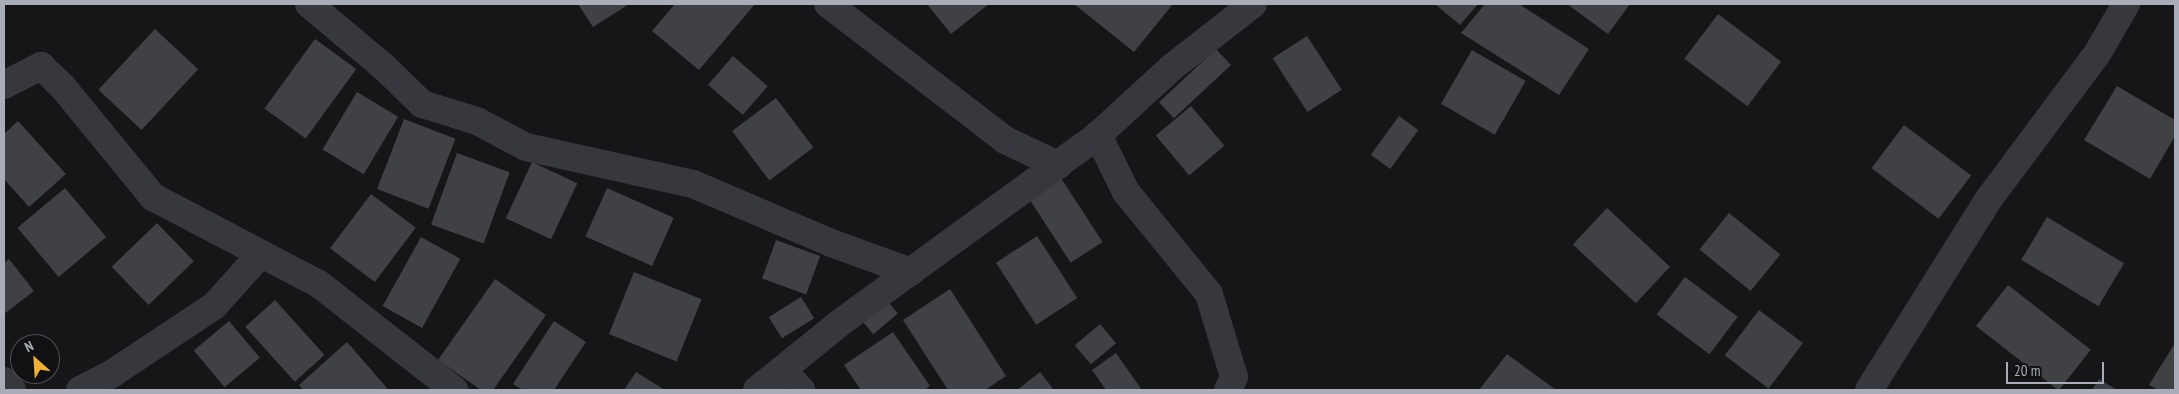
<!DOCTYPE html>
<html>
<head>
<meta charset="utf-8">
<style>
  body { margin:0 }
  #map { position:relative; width:2179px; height:394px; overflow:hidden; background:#161618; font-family:"PT Sans Narrow",sans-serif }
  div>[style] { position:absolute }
  .building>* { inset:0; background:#404145; transform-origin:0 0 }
  .minor>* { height:28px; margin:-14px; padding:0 14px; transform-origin:14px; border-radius:14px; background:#37383d }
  span { translate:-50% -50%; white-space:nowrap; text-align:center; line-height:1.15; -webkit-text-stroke:4.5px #111113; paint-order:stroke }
  .frame { position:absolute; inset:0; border:5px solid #a8adb8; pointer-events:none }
  .north { position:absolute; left:10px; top:334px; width:50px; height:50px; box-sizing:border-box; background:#111113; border:1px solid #4d4f55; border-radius:50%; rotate:334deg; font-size:14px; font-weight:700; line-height:20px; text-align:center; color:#a8adb8 }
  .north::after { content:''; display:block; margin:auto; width:18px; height:22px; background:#f2b134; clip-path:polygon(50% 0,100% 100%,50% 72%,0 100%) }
  .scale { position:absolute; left:2006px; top:362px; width:98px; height:22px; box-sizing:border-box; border:2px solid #a8adb8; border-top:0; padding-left:6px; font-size:15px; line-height:18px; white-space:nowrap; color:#a8adb8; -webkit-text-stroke:4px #111113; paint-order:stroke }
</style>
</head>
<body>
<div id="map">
  <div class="building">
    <i style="clip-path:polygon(578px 4px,629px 4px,593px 27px)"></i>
    <i style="clip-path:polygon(675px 4px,755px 4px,699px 70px,652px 31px)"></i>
    <i style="clip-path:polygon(927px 4px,989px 4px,951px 34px)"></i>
    <i style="clip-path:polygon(1074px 4px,1173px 4px,1134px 52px)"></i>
    <i style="clip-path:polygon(1435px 4px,1478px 4px,1460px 25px)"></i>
    <i style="clip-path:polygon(1485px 4px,1519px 4px,1589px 49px,1559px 95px,1461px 33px)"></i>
    <i style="clip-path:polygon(1567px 4px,1630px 4px,1608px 34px)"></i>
    <i style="left:1718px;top:14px;width:79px;height:56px;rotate:37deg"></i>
    <i style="left:155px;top:29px;width:59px;height:83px;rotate:43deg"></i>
    <i style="left:1307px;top:36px;width:64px;height:41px;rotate:57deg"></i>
    <i style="left:315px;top:39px;width:51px;height:86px;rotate:36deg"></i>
    <i style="left:1216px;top:49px;width:22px;height:78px;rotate:47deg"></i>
    <i style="left:1472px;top:50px;width:62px;height:62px;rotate:30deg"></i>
    <i style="left:733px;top:56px;width:46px;height:38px;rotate:41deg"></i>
    <i style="clip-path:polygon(2117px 86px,2175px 120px,2175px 136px,2150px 179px,2084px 140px)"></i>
    <i style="left:357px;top:92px;width:48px;height:67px;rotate:31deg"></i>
    <i style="left:776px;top:98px;width:62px;height:55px;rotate:53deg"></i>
    <i style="left:1191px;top:106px;width:52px;height:46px;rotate:50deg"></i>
    <i style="left:1399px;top:116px;width:24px;height:48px;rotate:36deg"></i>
    <i style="left:404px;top:119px;width:55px;height:75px;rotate:21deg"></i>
    <i style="clip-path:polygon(18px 121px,66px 174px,29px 207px,4px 179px,4px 134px)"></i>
    <i style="left:1904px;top:125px;width:84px;height:54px;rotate:37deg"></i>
    <i style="left:457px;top:153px;width:56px;height:76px;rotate:20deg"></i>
    <i style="left:532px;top:162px;width:50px;height:62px;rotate:25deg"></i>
    <i style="left:1059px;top:175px;width:80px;height:38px;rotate:57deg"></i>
    <i style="left:65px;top:188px;width:64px;height:62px;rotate:50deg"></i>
    <i style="left:607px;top:188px;width:73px;height:53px;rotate:24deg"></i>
    <i style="left:371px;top:194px;width:56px;height:68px;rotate:37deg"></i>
    <i style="left:1607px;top:208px;width:86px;height:50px;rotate:43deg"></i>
    <i style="left:1729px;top:213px;width:66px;height:47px;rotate:39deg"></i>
    <i style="left:2047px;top:217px;width:90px;height:50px;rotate:31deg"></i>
    <i style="left:157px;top:223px;width:53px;height:63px;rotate:46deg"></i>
    <i style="left:1037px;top:236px;width:74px;height:49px;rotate:57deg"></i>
    <i style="left:421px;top:237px;width:45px;height:79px;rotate:29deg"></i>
    <i style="left:776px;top:240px;width:47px;height:41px;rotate:20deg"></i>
    <i style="clip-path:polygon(9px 259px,34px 291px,4px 314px,4px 263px)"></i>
    <i style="left:634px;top:272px;width:73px;height:67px;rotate:22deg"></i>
    <i style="left:1685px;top:277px;width:66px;height:47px;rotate:37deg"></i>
    <i style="clip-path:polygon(495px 279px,546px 315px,493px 390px,481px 390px,438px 360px)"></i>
    <i style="left:2008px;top:285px;width:105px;height:52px;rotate:38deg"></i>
    <i style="clip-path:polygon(950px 289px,1006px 376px,985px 390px,948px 390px,903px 320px)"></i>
    <i style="left:883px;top:296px;width:23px;height:32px;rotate:50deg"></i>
    <i style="left:801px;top:297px;width:25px;height:38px;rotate:58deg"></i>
    <i style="left:275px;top:300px;width:74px;height:40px;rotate:48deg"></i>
    <i style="left:1759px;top:310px;width:55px;height:57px;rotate:37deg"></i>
    <i style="left:229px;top:321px;width:48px;height:46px;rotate:50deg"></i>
    <i style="clip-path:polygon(554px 321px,586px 342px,554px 390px,523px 390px,513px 384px)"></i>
    <i style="left:1100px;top:324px;width:25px;height:33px;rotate:50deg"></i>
    <i style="clip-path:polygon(893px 332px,930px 386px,924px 390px,861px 390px,844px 365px)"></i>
    <i style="clip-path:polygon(347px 342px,387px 388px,384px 390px,303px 390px,299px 385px)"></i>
    <i style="clip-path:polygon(2175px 343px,2175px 390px,2158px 390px,2149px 385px)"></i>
    <i style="clip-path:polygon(1116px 353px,1142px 390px,1106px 390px,1092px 370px)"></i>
    <i style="clip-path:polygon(1507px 354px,1556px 390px,1479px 390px)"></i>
    <i style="clip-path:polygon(636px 372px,665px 390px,624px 390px)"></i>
    <i style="clip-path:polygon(1040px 372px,1054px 390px,1017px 390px)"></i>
    <i style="clip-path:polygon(2099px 379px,2117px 390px,2092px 390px)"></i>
  </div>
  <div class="minor">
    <i style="left:309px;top:4px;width:99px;rotate:40.1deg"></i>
    <i style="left:385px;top:68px;width:52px;rotate:44.2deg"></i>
    <i style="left:422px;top:104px;width:58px;rotate:17.2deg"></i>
    <i style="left:477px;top:121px;width:55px;rotate:28deg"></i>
    <i style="left:526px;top:147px;width:171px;rotate:12.5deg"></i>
    <i style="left:693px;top:184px;width:150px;rotate:23.1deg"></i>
    <i style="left:831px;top:243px;width:85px;rotate:19.9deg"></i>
    <i style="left:828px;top:4px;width:223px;rotate:37.5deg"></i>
    <i style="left:1005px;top:140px;width:59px;rotate:25.3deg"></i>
    <i style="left:4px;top:85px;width:42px;rotate:-27.2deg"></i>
    <i style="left:41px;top:66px;width:29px;rotate:44deg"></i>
    <i style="left:62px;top:86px;width:144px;rotate:50.7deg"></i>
    <i style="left:153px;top:197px;width:187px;rotate:27.7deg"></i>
    <i style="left:319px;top:284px;width:172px;rotate:38.1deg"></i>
    <i style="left:782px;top:370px;width:28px;rotate:46deg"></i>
    <i style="left:4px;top:381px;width:12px;rotate:48deg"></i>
    <i style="left:80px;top:390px;width:37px;rotate:-27deg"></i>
    <i style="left:113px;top:373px;width:121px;rotate:-33.6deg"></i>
    <i style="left:214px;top:306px;width:69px;rotate:-48deg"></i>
    <i style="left:757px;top:390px;width:108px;rotate:-39deg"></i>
    <i style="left:841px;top:322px;width:318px;rotate:-36deg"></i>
    <i style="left:1228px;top:390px;width:14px;rotate:-65deg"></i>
    <i style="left:1234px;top:377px;width:87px;rotate:-106.8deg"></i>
    <i style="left:1209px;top:294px;width:132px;rotate:-129.1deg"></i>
    <i style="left:1126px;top:192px;width:64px;rotate:-116.2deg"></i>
    <i style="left:1098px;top:135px;width:99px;rotate:-42.5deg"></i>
    <i style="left:1171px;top:68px;width:104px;rotate:-38deg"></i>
    <i style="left:1869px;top:390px;width:224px;rotate:-57.9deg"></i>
    <i style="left:1988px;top:200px;width:182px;rotate:-53.3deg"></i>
    <i style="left:2097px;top:54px;width:58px;rotate:-59.9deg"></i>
  </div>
  <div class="frame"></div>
  <div class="north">N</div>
  <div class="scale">20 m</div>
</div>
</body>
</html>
